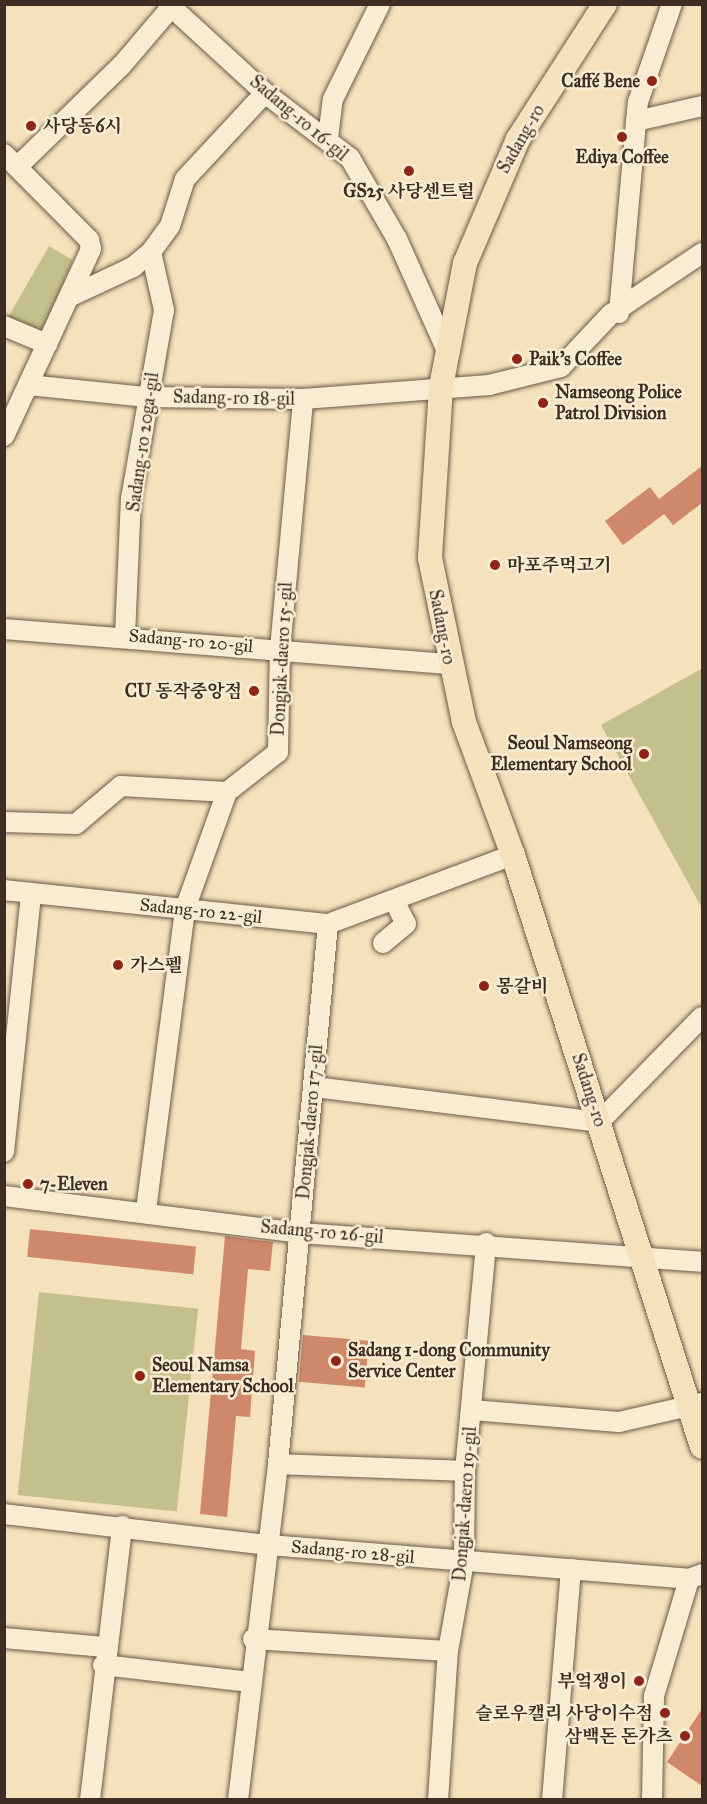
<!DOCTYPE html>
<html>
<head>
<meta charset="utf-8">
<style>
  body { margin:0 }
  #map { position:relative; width:707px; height:1804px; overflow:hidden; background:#f5e1bb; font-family:"IM FELL Great Primer","Noto Serif KR",serif }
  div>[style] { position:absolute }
  .green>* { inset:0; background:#c4c08b; transform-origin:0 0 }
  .building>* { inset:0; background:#cf886a; transform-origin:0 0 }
  .roads { filter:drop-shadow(0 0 2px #6b5a49) drop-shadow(0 0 2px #6b5a49) }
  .minor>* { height:20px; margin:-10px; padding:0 10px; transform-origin:10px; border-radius:10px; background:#f8ecd3 }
  .major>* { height:24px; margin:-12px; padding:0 12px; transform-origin:12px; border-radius:12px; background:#f5e1bb }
  .dots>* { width:16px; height:16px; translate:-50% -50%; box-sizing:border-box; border:3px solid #f8ecd3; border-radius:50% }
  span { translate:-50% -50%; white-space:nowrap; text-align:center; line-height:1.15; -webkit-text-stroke:5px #f8ecd3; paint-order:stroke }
  .poi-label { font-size:18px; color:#3d2d23; font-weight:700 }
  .right { translate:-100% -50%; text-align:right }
  .left { translate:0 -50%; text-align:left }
  .street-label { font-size:18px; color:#3d2d23 }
  .frame { position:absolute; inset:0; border:6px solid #3d2d23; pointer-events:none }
</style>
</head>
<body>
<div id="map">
  <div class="green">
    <i style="clip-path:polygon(49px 246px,73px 260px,42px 332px,6px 321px)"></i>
    <i style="clip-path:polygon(701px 669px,702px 671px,702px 908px,601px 725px)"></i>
    <i style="left:39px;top:1292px;width:160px;height:204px;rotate:6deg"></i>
  </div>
  <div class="building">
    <i style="clip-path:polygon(702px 466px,702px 503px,673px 525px,664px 514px,623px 545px,605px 521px,650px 487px,659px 499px)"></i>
    <i style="left:30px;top:1229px;width:167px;height:28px;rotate:6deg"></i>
    <i style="clip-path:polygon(225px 1236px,273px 1242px,270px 1271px,248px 1269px,241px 1349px,255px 1351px,250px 1417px,236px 1416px,227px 1517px,200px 1514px)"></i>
    <i style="left:303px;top:1335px;width:66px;height:47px;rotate:5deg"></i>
    <i style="clip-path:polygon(702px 1709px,702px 1786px,667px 1762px)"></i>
  </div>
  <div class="roads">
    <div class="minor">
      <i style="left:168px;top:4px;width:132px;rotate:42.5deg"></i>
      <i style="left:265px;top:93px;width:107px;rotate:37.4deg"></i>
      <i style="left:350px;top:158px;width:94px;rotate:59.9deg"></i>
      <i style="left:397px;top:239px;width:123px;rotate:65.9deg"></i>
      <i style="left:636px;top:121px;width:68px;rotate:-12.8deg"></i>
      <i style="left:328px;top:138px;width:39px;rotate:-83deg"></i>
      <i style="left:333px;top:99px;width:106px;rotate:-63.7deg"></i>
      <i style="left:4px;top:154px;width:121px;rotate:45.3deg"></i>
      <i style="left:89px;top:240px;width:9px;rotate:77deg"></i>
      <i style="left:91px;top:249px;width:206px;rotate:114.9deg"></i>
      <i style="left:17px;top:167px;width:146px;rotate:-44.2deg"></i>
      <i style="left:122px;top:65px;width:80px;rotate:-49.6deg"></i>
      <i style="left:69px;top:297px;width:71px;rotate:-25.1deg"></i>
      <i style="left:133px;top:267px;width:23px;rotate:-40deg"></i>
      <i style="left:151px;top:252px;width:32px;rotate:-54deg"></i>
      <i style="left:170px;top:226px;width:49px;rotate:-72.3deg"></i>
      <i style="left:185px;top:179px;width:117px;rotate:-47.1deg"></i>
      <i style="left:619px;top:313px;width:212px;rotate:-84.9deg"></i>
      <i style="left:638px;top:102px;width:104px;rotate:-70.9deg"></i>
      <i style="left:4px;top:326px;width:47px;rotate:22.7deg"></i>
      <i style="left:28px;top:385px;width:120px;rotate:5.8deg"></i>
      <i style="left:147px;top:397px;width:156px;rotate:0.7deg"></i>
      <i style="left:303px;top:399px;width:187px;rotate:-4.3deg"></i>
      <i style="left:489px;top:385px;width:74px;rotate:-14deg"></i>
      <i style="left:561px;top:367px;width:73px;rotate:-46.7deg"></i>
      <i style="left:611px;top:314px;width:110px;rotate:-33.8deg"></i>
      <i style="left:4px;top:629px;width:445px;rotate:4.5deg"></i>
      <i style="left:125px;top:635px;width:136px;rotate:-87.5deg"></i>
      <i style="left:131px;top:499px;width:192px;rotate:-80.1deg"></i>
      <i style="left:164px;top:310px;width:59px;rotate:-102.6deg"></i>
      <i style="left:4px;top:822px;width:72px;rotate:1.6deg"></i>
      <i style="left:76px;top:824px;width:59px;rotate:-40.2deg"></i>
      <i style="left:121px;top:786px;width:106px;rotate:3.2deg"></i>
      <i style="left:4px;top:890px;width:326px;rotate:6deg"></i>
      <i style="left:328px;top:924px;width:197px;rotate:-20.5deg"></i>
      <i style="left:383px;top:943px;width:30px;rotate:-40deg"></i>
      <i style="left:406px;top:924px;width:25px;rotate:-117deg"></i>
      <i style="left:314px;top:1087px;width:287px;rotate:7deg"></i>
      <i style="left:599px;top:1122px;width:147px;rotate:-45.6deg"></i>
      <i style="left:4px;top:1152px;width:260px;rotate:-84deg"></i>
      <i style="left:4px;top:1196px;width:298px;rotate:7.1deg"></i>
      <i style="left:300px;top:1233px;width:403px;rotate:4.1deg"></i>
      <i style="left:146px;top:1210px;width:304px;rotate:-82.6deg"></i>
      <i style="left:185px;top:909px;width:124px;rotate:-70.3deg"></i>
      <i style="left:227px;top:792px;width:65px;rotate:-38.1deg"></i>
      <i style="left:278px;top:752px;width:103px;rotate:-88.9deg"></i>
      <i style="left:280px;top:649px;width:251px;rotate:-84.7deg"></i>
      <i style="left:472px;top:1410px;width:147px;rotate:4.7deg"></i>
      <i style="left:619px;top:1422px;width:85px;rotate:-12.9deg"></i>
      <i style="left:278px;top:1464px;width:187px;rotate:2.1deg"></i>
      <i style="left:4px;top:1514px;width:267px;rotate:6.7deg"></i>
      <i style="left:269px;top:1545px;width:421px;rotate:4.6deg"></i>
      <i style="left:689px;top:1579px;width:14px;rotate:-21deg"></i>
      <i style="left:4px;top:1638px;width:101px;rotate:5.1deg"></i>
      <i style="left:253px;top:1639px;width:195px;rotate:3.5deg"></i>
      <i style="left:103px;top:1665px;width:148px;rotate:6.6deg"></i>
      <i style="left:90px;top:1800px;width:276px;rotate:-83.3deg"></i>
      <i style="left:238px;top:1800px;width:338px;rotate:-83.2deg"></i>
      <i style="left:278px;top:1464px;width:542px;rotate:-84.71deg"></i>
      <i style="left:438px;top:1800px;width:149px;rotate:-86.2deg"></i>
      <i style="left:448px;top:1651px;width:91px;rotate:-79.9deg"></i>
      <i style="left:464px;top:1561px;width:90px;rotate:-89.4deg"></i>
      <i style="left:465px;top:1471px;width:229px;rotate:-84.7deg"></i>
      <i style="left:552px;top:1800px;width:232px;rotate:-85.3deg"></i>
      <i style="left:652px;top:1800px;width:104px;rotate:-88.9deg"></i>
      <i style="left:654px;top:1696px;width:122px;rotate:-73.3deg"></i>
    </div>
    <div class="major">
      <i style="left:605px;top:4px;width:161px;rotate:122.8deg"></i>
      <i style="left:518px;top:139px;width:135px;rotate:113.1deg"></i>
      <i style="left:465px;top:263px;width:126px;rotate:101deg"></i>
      <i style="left:441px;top:387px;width:171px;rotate:93.7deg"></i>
      <i style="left:430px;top:558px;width:167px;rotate:78.3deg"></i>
      <i style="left:464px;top:722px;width:142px;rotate:69.8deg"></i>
      <i style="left:513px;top:855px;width:621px;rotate:72.29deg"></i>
    </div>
  </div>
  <div class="dots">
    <i style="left:652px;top:81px;background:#8f2418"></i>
    <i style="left:31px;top:126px;background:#8f2418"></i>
    <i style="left:622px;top:137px;background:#8f2418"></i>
    <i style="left:409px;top:171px;background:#8f2418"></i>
    <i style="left:517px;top:359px;background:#8f2418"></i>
    <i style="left:543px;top:403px;background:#8f2418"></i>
    <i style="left:495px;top:565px;background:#8f2418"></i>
    <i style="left:254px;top:691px;background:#8f2418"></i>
    <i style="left:644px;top:754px;background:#8f2418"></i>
    <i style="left:118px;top:965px;background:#8f2418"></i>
    <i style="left:484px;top:986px;background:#8f2418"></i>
    <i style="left:28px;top:1184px;background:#8f2418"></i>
    <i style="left:336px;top:1361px;background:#8f2418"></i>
    <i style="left:140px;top:1376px;background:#8f2418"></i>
    <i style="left:639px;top:1681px;background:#8f2418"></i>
    <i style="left:665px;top:1713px;background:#8f2418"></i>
    <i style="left:685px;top:1736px;background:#8f2418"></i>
  </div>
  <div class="poi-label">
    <span class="right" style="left:640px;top:81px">Caffé Bene</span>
    <span class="left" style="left:43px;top:126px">사당동6시</span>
    <span style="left:622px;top:157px">Ediya Coffee</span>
    <span style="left:409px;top:191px">GS25 사당센트럴</span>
    <span class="left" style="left:529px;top:359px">Paik's Coffee</span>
    <span class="left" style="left:555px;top:403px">Namseong Police<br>Patrol Division</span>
    <span class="left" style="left:507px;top:565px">마포주먹고기</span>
    <span class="right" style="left:242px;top:691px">CU 동작중앙점</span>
    <span class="right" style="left:632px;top:754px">Seoul Namseong<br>Elementary School</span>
    <span class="left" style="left:130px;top:965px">가스펠</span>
    <span class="left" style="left:496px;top:986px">몽갈비</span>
    <span class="left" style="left:40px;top:1184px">7-Eleven</span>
    <span class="left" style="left:348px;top:1361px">Sadang 1-dong Community<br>Service Center</span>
    <span class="left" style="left:152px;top:1376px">Seoul Namsa<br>Elementary School</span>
    <span class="right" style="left:627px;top:1681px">부엌쟁이</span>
    <span class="right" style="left:653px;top:1713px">슬로우캘리 사당이수점</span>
    <span class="right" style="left:673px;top:1736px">삼백돈 돈가츠</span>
  </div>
  <div class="street-label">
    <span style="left:299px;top:118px;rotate:40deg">Sadang-ro 16-gil</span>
    <span style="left:521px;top:139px;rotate:-60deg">Sadang-ro</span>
    <span style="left:234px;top:398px;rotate:1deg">Sadang-ro 18-gil</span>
    <span style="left:143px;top:442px;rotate:-82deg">Sadang-ro 20ga-gil</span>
    <span style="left:442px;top:627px;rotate:79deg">Sadang-ro</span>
    <span style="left:191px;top:641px;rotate:5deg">Sadang-ro 20-gil</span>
    <span style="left:282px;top:659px;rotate:-87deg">Dongjak-daero 15-gil</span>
    <span style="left:201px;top:911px;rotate:6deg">Sadang-ro 22-gil</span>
    <span style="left:589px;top:1090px;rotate:72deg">Sadang-ro</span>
    <span style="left:310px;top:1122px;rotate:-85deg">Dongjak-daero 17-gil</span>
    <span style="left:322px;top:1232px;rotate:5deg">Sadang-ro 26-gil</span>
    <span style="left:465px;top:1504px;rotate:-86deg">Dongjak-daero 19-gil</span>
    <span style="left:353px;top:1552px;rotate:5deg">Sadang-ro 28-gil</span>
  </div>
  <div class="frame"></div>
</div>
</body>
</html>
